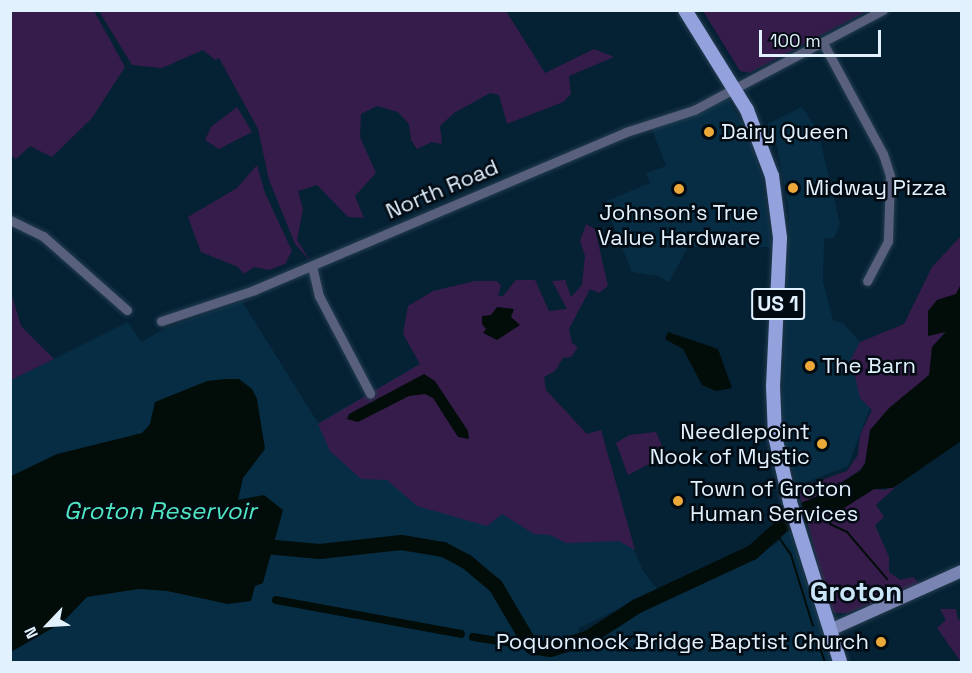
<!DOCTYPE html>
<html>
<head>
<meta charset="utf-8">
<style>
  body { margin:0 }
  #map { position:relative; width:972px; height:673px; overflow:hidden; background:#052134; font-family:"Space Grotesk",sans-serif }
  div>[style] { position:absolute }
  .built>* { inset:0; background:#072d44 }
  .green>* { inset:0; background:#361c4b }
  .water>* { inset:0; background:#020d0a }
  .stream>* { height:2px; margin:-1px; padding:0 1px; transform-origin:1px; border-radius:1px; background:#020d0a }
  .canal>* { height:8px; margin:-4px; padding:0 4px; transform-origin:4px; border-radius:4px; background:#020d0a }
  .river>* { height:15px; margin:-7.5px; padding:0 7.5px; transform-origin:7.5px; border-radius:7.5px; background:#020d0a }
  .roads { filter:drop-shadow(0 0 2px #243e50) drop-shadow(0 0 2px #243e50) }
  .street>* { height:9px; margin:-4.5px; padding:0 4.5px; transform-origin:4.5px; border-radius:4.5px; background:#59607d }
  .secondary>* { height:12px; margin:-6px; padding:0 6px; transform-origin:6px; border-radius:6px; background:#7a84b3 }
  .primary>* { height:14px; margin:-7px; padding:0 7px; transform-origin:7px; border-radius:7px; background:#93a1dd }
  .dots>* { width:16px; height:16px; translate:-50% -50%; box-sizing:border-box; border:3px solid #020a12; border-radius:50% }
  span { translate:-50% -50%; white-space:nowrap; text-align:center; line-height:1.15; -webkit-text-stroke:5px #020a12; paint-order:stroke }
  .shield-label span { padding:2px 4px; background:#020a12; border:2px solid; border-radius:4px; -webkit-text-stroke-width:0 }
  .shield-label { font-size:21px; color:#e1f1fe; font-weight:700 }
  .poi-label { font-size:22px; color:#e1f1fe }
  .left { translate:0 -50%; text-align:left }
  .right { translate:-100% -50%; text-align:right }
  .street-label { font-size:22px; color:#e1f1fe }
  .water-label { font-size:24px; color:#51e6c4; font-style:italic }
  .district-label { font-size:28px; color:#cbe5f9; font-weight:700 }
  .frame { position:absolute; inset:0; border:12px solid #e1f1fe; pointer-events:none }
  .north { position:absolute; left:18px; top:595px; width:60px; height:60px; -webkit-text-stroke:4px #020a12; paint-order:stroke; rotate:245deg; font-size:16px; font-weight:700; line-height:24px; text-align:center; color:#e1f1fe }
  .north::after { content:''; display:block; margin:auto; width:21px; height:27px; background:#e1f1fe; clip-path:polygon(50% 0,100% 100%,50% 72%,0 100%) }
  .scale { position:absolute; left:759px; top:30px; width:122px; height:27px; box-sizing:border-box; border:3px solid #e1f1fe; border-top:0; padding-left:8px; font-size:18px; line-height:21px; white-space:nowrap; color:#e1f1fe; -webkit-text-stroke:4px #020a12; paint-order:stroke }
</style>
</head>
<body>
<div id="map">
  <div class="built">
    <i style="clip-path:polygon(728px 99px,748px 133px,762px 177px,772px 247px,688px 247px,669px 282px,658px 276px,632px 272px,604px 202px,650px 183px,646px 173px,666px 166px,652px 129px)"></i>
    <i style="clip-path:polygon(802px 107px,818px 131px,840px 224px,834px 238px,824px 239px,823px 282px,833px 320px,844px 324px,860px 342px,851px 359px,870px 408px,848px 466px,797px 486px,786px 445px,782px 409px,789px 211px,777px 147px,767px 124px)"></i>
    <i style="clip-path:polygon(242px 301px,318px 423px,435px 355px,528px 451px,601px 430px,629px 539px,643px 571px,658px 590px,579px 628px,574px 652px,585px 650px,620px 621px,776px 544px,789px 528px,832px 662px,11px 662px,11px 380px,128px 322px,141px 342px,164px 329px)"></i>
  </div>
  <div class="green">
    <i style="clip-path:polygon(10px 11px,94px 11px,125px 67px,92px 118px,52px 157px,30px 146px,16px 159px,11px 156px)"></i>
    <i style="clip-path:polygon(99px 11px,506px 11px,545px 73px,594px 49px,614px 57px,569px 76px,571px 94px,563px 102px,507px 124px,499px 95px,490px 93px,454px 113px,440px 126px,442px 144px,432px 142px,417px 149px,411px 140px,409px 124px,398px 112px,377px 106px,361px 114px,360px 137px,376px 173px,355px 196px,364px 218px,348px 217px,317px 185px,298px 191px,303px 209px,297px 240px,311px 262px,295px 244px,269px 180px,258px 129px,219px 58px,215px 60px,203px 50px,162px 68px,132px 65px)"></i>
    <i style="clip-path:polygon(703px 11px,867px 11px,749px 73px,740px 71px)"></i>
    <i style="clip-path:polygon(237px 107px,252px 132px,219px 149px,205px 140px,211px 127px)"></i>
    <i style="clip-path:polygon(257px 165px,265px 193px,292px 251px,285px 264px,269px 270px,254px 267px,244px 274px,238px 267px,201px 252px,188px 217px,237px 188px)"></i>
    <i style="clip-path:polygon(586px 224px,595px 229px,608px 286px,599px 293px,590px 289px,569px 329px,572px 343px,578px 347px,571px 357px,563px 358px,555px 371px,544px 377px,546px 390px,587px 434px,601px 430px,635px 550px,619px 541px,566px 543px,550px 535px,534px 534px,502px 514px,487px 526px,417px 506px,387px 480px,361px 479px,330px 451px,318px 424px,420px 364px,403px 334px,408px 306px,433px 291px,475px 281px,497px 281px,501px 286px,498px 296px,503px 296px,516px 280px,535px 280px,549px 311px,567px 309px,552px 281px,565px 280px,571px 297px,582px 285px,585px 256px,580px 241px)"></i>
    <i style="clip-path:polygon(961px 236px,961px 284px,956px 294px,937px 300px,928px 327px,928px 336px,946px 331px,932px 347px,933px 367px,929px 375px,872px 428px,865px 463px,860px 470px,824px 494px,801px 503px,799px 488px,847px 471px,858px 455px,860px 435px,872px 410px,860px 398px,851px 359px,860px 342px,904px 324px,932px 267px)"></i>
    <i style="clip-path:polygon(11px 292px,21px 326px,54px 359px,11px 380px)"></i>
    <i style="clip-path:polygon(656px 432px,666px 455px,628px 475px,616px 443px,629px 435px)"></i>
    <i style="clip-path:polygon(900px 483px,876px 505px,884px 517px,875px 525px,889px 557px,889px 572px,900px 580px,913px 577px,920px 584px,848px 613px,834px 613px,827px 598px,807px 521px,818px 511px,837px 511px,874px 489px,885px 490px)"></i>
    <i style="clip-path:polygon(940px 609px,956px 609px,958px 620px,961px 619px,961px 662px,937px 628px,946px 620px)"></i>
  </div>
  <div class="water">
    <i style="clip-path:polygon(961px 284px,961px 441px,893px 488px,874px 489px,841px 510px,818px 511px,807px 521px,801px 503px,823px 494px,860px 471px,865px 463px,870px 430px,889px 408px,929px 375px,932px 347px,946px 332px,928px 336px,928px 311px,937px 300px,956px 294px)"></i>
    <i style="clip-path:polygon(497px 307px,514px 309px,511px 317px,520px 325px,497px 340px,483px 333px,486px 329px,482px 324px,482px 316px,491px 315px)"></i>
    <i style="clip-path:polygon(668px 332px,718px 349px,732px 388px,716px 391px,702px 385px,683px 349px,665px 339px)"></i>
    <i style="clip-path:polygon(424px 374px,435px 381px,468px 431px,469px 439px,458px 437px,433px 398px,425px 394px,409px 396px,358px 422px,347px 419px,349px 414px)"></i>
    <i style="clip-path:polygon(225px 379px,239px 379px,252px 389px,257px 399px,265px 449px,243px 478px,238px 500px,264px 495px,283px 510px,263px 583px,255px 586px,251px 601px,228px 604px,167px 591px,139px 589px,87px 597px,63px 622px,11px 652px,11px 476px,57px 454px,142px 433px,150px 424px,155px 402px,207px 381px)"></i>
  </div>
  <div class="stream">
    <i style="left:829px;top:509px;width:15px;rotate:86deg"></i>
    <i style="left:830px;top:524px;width:19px;rotate:25deg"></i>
    <i style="left:847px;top:532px;width:62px;rotate:49.6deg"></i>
    <i style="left:775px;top:532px;width:28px;rotate:55deg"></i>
    <i style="left:791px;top:555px;width:74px;rotate:72.8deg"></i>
    <i style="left:818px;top:642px;width:21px;rotate:71deg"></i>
  </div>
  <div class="canal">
    <i style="left:276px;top:600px;width:188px;rotate:10.4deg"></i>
    <i style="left:473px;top:637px;width:59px;rotate:8.8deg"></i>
  </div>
  <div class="river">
    <i style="left:253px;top:545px;width:66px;rotate:5.2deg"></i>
    <i style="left:319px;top:551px;width:82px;rotate:-6.3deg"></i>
    <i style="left:401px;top:542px;width:43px;rotate:9.5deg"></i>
    <i style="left:443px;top:549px;width:26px;rotate:28deg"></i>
    <i style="left:466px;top:561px;width:38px;rotate:40deg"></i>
    <i style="left:495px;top:585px;width:71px;rotate:59.5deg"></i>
    <i style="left:531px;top:646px;width:19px;rotate:9deg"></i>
    <i style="left:550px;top:649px;width:39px;rotate:-17deg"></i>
    <i style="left:587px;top:638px;width:59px;rotate:-33.1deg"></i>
    <i style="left:636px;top:606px;width:128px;rotate:-25deg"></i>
    <i style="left:752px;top:552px;width:40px;rotate:-42deg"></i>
    <i style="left:782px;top:525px;width:44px;rotate:-25.4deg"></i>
  </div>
  <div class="roads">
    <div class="street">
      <i style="left:823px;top:43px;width:126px;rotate:61.6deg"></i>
      <i style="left:883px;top:154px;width:23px;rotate:72deg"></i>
      <i style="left:890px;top:176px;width:65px;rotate:91.8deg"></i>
      <i style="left:888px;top:241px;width:45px;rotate:117.7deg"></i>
      <i style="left:10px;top:220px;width:37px;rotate:26deg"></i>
      <i style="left:43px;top:236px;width:112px;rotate:41.4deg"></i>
      <i style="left:312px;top:266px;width:31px;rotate:77deg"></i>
      <i style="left:319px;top:296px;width:110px;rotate:62.3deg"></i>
      <i style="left:161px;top:321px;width:98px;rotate:-18.4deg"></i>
      <i style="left:254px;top:290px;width:404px;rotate:-23deg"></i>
      <i style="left:626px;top:132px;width:71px;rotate:-17.9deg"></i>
      <i style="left:694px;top:110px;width:214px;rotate:-27.9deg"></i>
    </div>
    <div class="secondary">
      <i style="left:830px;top:630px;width:145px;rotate:-24.1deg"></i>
    </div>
    <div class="primary">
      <i style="left:685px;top:10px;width:118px;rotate:58.2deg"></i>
      <i style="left:747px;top:110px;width:71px;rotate:69.3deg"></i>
      <i style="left:772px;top:176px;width:63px;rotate:82.6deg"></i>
      <i style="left:780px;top:238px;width:148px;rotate:92.7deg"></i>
      <i style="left:773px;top:386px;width:50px;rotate:87.7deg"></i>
      <i style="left:775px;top:436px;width:68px;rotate:77.2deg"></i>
      <i style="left:790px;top:502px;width:168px;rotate:72.6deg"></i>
    </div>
  </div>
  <div class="dots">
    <i style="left:709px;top:132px;background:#eca93a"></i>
    <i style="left:793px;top:188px;background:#eca93a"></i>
    <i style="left:679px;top:189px;background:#eca93a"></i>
    <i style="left:810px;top:366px;background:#eca93a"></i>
    <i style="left:822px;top:444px;background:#eca93a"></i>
    <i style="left:678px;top:501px;background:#eca93a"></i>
    <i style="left:881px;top:642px;background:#eca93a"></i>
  </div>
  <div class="shield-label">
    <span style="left:778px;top:304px">US 1</span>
  </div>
  <div class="poi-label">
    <span class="left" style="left:721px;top:132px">Dairy Queen</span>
    <span class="left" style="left:805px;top:188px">Midway Pizza</span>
    <span style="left:679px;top:225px">Johnson's True<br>Value Hardware</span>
    <span class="left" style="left:822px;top:366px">The Barn</span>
    <span class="right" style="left:810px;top:444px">Needlepoint<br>Nook of Mystic</span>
    <span class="left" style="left:690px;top:501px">Town of Groton<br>Human Services</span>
    <span class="right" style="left:869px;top:642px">Poquonnock Bridge Baptist Church</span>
  </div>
  <div class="street-label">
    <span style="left:442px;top:189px;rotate:-23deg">North Road</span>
  </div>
  <div class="water-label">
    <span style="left:160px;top:511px">Groton Reservoir</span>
  </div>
  <div class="district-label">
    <span style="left:856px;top:591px">Groton</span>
  </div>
  <div class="frame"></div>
  <div class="north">N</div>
  <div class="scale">100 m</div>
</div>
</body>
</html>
